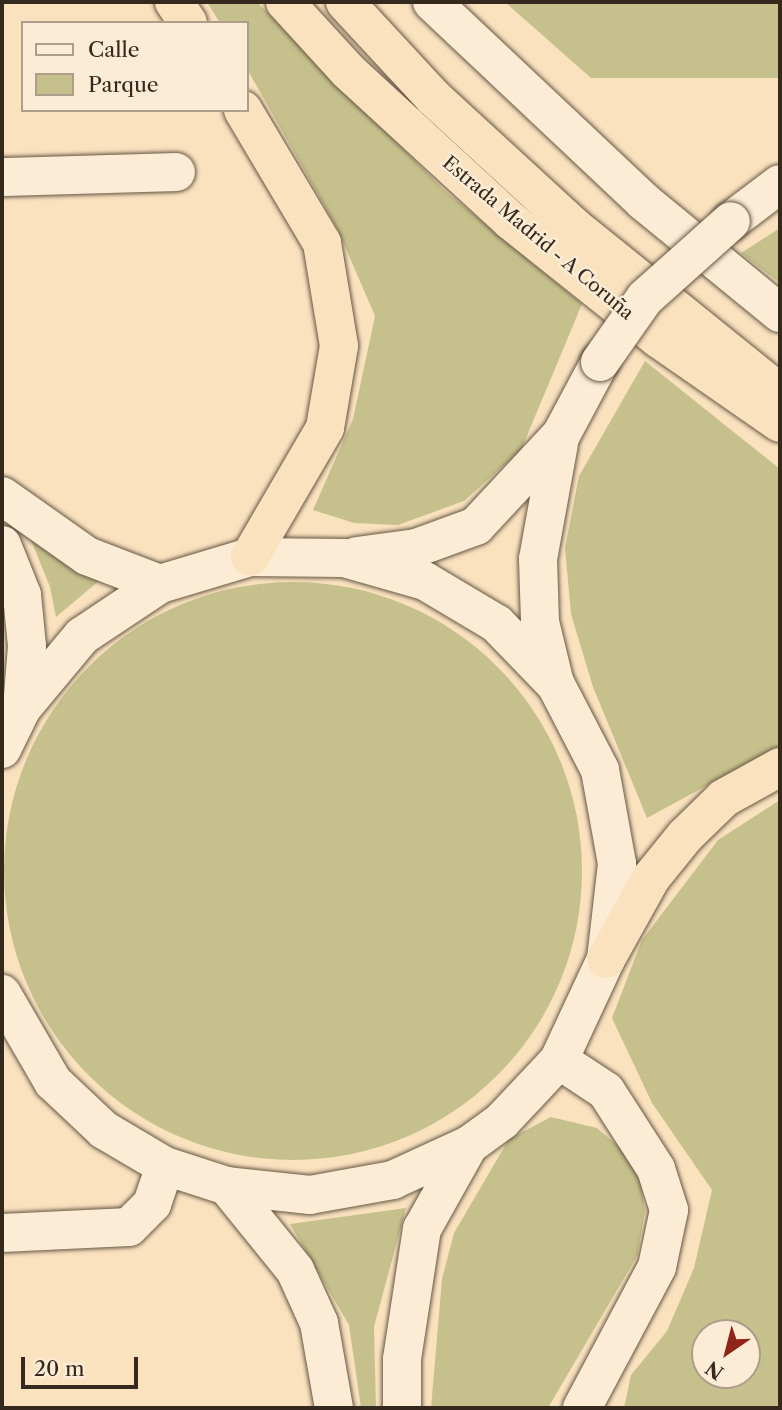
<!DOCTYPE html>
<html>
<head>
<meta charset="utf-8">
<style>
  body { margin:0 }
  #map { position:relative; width:782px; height:1410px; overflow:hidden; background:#fae2bf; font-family:"Libre Caslon Text",serif }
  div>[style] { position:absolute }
  .green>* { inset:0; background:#c6c18c }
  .round { border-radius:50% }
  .roads { filter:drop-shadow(0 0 2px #665745) drop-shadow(0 0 2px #665745) }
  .minor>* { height:38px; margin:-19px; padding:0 19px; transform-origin:19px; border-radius:19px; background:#fcecd5 }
  .highway>* { height:38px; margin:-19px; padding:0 19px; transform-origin:19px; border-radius:19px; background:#fae2bf }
  .bridges { filter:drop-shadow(0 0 2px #665745) drop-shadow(0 0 2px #665745) }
  .minor-bridge>* { height:38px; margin:-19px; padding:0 19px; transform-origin:19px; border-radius:19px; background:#fcecd5 }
  span { translate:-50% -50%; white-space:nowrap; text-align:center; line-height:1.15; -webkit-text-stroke:5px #fcecd5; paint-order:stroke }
  .street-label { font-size:19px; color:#34291c }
  .frame { position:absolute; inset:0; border:4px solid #34291c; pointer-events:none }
  .legend { position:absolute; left:21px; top:21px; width:228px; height:91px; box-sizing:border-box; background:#fcecd5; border:2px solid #ac9e8b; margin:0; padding:9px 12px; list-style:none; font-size:21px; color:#34291c }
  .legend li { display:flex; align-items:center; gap:14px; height:35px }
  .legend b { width:35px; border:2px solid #ac9e8b }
  .north { position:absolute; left:691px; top:1319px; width:70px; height:70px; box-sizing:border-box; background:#fcecd5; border:2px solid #ac9e8b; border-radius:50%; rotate:215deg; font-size:19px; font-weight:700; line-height:28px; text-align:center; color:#34291c }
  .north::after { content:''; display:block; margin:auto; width:24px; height:32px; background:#8f2418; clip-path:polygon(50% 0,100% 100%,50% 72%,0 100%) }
  .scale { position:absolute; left:21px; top:1357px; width:117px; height:32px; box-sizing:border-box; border:4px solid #34291c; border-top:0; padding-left:9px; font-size:21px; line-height:24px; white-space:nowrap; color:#34291c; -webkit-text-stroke:5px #fcecd5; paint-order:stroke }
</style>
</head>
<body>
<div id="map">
  <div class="green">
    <i style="clip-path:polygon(207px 2px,257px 2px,444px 190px,582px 304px,521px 450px,464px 501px,398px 525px,354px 523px,313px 510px,353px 419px,375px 316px,337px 228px,247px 69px,247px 23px,220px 23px)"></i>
    <i style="clip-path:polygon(780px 2px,780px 78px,591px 78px,506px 3px)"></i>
    <i style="clip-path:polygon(780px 228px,780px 283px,741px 253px)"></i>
    <i style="clip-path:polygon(645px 361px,780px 469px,780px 746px,647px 818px,593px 687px,571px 614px,565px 548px,579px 476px)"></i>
    <i style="clip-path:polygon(27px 530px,106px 575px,56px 617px,50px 587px)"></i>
    <i class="round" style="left:4px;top:582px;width:578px;height:578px"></i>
    <i style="clip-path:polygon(evenodd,780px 800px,780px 1408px,624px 1408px,631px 1375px,667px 1331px,694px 1268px,712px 1190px,652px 1103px,612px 1018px,642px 940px,718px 840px,780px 800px,747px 1333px,747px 1375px,705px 1375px,705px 1333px,747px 1333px)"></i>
    <i style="clip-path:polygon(551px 1117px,597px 1128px,637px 1162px,645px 1211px,637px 1256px,548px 1408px,431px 1408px,442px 1279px,454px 1233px,509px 1139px)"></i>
    <i style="clip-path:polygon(406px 1208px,374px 1327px,376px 1408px,361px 1408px,349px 1325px,290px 1224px)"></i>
  </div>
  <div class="roads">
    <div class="minor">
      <i style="left:432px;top:2px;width:290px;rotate:43.3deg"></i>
      <i style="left:643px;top:201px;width:177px;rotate:39.3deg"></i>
      <i style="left:2px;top:177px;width:174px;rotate:-1.6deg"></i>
      <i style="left:731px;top:221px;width:61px;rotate:-37.1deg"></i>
      <i style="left:2px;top:496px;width:104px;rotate:35.2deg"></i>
      <i style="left:87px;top:556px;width:78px;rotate:21deg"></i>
      <i style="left:2px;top:545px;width:54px;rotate:68.2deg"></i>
      <i style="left:22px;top:595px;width:51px;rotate:84.4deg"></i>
      <i style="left:27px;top:646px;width:62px;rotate:94.6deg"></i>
      <i style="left:357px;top:556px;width:60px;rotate:-7.7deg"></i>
      <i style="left:416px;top:548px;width:64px;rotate:-20.1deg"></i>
      <i style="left:476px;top:526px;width:125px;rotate:-47deg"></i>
      <i style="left:561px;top:435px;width:83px;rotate:-61.9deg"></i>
      <i style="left:555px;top:684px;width:64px;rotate:-103.6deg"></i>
      <i style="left:540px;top:622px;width:63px;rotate:-91.8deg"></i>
      <i style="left:538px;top:559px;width:117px;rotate:-79.7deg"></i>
      <i style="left:2px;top:749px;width:46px;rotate:-64deg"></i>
      <i style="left:22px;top:708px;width:94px;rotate:-50.2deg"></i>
      <i style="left:82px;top:636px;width:94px;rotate:-33.7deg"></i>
      <i style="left:160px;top:584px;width:94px;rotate:-16.7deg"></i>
      <i style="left:250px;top:557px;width:94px;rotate:0.6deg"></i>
      <i style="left:344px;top:558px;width:84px;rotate:15.9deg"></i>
      <i style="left:425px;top:581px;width:84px;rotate:30.8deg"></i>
      <i style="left:497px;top:624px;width:85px;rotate:46deg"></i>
      <i style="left:556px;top:685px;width:96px;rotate:62.6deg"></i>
      <i style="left:600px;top:770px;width:96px;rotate:79.7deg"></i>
      <i style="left:617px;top:864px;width:96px;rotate:96.6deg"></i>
      <i style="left:606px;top:959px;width:111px;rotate:115deg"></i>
      <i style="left:559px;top:1060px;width:83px;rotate:133.1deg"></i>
      <i style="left:502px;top:1121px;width:41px;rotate:144deg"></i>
      <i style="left:469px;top:1145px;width:84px;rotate:155.3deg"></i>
      <i style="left:393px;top:1180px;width:84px;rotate:169.8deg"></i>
      <i style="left:310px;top:1195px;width:83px;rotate:-173.8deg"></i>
      <i style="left:227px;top:1186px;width:65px;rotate:-162.1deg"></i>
      <i style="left:165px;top:1166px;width:71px;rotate:-149.5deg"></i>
      <i style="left:104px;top:1130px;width:70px;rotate:-136.7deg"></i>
      <i style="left:53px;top:1082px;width:102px;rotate:-120.1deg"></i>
      <i style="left:559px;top:1060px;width:56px;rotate:33.4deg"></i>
      <i style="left:606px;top:1091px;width:93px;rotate:57.3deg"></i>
      <i style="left:656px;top:1169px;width:43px;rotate:72.4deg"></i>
      <i style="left:669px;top:1210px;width:58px;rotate:101.9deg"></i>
      <i style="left:657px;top:1267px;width:160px;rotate:118deg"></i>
      <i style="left:227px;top:1186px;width:108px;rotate:51deg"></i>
      <i style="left:295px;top:1270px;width:58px;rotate:65.6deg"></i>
      <i style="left:319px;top:1323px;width:86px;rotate:80deg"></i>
      <i style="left:2px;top:1233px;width:127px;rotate:-2.7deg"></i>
      <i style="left:129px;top:1227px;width:33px;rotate:-45deg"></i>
      <i style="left:152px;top:1204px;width:40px;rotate:-71.1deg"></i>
      <i style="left:402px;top:1408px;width:49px;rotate:-90deg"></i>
      <i style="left:402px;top:1359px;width:132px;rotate:-81.3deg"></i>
      <i style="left:422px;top:1229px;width:96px;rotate:-60.8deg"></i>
    </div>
    <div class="highway">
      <i style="left:174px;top:2px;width:25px;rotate:56deg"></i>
      <i style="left:285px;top:2px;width:93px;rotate:47.6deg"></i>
      <i style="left:348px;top:71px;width:222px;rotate:42.6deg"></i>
      <i style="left:511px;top:221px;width:189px;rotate:38.6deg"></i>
      <i style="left:659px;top:339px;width:147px;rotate:34.8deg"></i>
      <i style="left:345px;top:2px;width:131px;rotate:47.2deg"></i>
      <i style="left:434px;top:98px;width:189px;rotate:42.6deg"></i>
      <i style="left:573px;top:226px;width:266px;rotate:38.9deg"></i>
      <i style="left:243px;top:110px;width:155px;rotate:59.3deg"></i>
      <i style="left:322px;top:243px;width:104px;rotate:80.6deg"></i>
      <i style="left:339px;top:346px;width:83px;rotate:99.7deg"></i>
      <i style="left:325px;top:428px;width:149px;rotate:120.2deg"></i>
      <i style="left:606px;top:959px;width:93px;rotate:-60.9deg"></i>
      <i style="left:651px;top:878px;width:54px;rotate:-51deg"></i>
      <i style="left:685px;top:836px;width:54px;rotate:-44.3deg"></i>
      <i style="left:724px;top:798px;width:64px;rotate:-29deg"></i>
    </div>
  </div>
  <div class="bridges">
    <div class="minor-bridge">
      <i style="left:600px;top:362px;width:78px;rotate:-54.9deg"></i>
      <i style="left:645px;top:298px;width:115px;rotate:-41.8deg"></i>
    </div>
  </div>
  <div class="street-label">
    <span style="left:538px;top:238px;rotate:40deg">Estrada Madrid - A Coruña</span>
  </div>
  <div class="frame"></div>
  <ul class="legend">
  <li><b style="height:9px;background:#fcecd5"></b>Calle</li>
  <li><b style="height:19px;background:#c6c18c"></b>Parque</li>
  </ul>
  <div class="north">N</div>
  <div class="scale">20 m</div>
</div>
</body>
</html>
